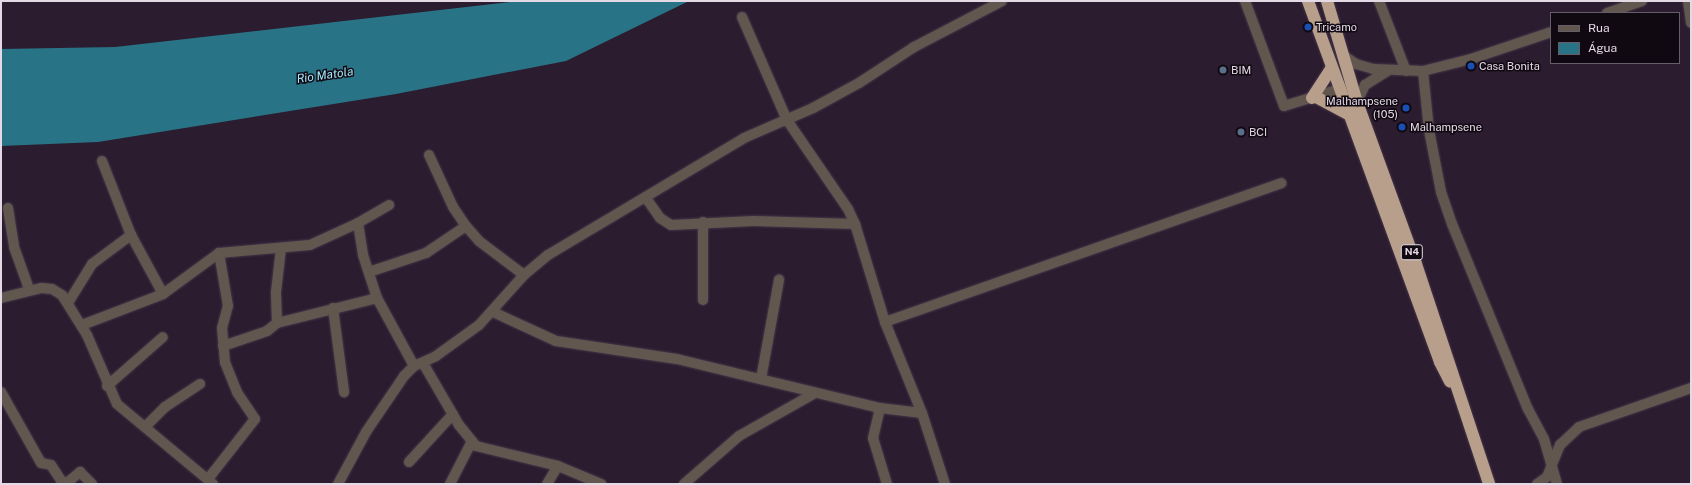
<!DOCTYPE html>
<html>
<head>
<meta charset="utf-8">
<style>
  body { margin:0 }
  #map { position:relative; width:1692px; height:485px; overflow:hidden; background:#2b1c2f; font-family:"Public Sans",sans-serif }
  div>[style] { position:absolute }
  .water>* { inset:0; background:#297386 }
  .roads { filter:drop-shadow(0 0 1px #453749) drop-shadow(0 0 1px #453749) }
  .minor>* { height:10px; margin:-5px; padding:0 5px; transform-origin:5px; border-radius:5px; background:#61574f }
  .highway>* { height:12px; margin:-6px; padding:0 6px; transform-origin:6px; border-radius:6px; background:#b89f8c }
  .dots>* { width:11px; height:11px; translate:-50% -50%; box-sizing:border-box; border:2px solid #100912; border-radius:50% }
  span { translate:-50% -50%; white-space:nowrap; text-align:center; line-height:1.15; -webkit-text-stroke:3px #100912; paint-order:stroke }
  .shield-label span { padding:1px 3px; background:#100912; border:1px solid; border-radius:3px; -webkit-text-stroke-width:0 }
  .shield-label { font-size:10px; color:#e4dae6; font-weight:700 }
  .poi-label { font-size:11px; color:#e4dae6 }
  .left { translate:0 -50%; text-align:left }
  .right { translate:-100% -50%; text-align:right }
  .water-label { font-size:12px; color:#a3eafe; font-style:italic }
  .frame { position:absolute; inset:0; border:2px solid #e4dae6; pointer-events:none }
  .legend { position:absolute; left:1550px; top:12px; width:130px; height:52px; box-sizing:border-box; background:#100912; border:1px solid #655d67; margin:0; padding:5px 7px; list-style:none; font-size:12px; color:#e4dae6 }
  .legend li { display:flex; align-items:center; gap:8px; height:20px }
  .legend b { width:20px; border:1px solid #655d67 }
</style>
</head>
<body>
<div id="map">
  <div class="water">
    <i style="clip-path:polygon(518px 1px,689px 1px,566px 61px,396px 94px,98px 142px,1px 146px,1px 49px,115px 47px)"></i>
  </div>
  <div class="roads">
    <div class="minor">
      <i style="left:1245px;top:1px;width:112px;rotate:69.6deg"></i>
      <i style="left:1284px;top:106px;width:65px;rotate:-17deg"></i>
      <i style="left:1379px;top:1px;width:75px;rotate:68.9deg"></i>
      <i style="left:1688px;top:1px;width:22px;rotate:82deg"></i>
      <i style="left:1607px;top:13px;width:37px;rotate:-19deg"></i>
      <i style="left:742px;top:17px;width:112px;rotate:66.4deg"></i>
      <i style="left:787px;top:120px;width:108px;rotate:55.6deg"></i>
      <i style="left:848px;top:209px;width:17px;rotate:65deg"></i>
      <i style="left:855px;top:224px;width:102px;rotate:73deg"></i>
      <i style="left:885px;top:322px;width:98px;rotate:67.9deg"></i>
      <i style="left:922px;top:413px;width:75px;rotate:72.1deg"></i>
      <i style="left:1343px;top:55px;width:16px;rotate:35deg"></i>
      <i style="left:1356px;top:64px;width:19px;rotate:16deg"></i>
      <i style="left:1374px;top:69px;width:49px;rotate:2.3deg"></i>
      <i style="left:1423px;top:71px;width:49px;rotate:-14deg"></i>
      <i style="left:1471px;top:59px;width:84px;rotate:-18.6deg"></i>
      <i style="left:1423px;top:71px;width:59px;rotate:84.2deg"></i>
      <i style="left:1429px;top:130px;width:63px;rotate:79deg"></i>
      <i style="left:1441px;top:192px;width:34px;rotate:71deg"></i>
      <i style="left:1452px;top:224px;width:200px;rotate:67.7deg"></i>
      <i style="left:1528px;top:409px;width:34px;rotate:62deg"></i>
      <i style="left:1544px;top:439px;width:47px;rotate:73.9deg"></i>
      <i style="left:1357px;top:102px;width:19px;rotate:-65deg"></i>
      <i style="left:1365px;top:85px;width:26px;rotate:-32deg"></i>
      <i style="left:429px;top:155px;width:57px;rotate:65.2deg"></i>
      <i style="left:453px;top:207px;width:23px;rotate:56deg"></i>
      <i style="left:466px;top:226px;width:20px;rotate:49deg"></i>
      <i style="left:479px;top:241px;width:56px;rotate:37.1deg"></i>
      <i style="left:102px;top:161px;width:79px;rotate:68.6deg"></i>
      <i style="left:131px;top:235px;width:67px;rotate:61.5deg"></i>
      <i style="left:646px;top:198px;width:24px;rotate:55deg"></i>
      <i style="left:660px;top:218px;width:13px;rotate:32deg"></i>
      <i style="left:671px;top:225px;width:83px;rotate:-2.8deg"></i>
      <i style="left:754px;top:221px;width:101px;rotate:1.7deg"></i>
      <i style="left:8px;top:208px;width:39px;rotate:81deg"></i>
      <i style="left:14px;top:247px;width:45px;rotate:70.3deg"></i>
      <i style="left:358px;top:223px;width:32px;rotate:81deg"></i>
      <i style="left:363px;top:255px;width:45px;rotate:72deg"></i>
      <i style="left:377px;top:298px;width:77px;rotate:61.4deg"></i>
      <i style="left:369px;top:272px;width:60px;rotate:-18.4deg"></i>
      <i style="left:426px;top:253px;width:48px;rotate:-34deg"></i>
      <i style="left:1px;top:298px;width:41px;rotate:-14deg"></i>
      <i style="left:41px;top:288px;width:11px;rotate:5deg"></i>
      <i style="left:52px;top:289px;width:12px;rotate:31deg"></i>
      <i style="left:62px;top:295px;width:47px;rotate:58deg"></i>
      <i style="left:87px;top:335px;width:75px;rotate:66.5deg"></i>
      <i style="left:117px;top:404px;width:125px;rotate:39.8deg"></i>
      <i style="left:703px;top:300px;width:78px;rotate:-90deg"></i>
      <i style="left:68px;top:303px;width:46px;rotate:-58.4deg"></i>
      <i style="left:92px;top:264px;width:49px;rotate:-36.6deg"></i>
      <i style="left:333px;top:308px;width:85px;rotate:82.5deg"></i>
      <i style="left:493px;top:312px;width:69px;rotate:24.7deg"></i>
      <i style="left:556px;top:341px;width:122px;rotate:8.5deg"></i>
      <i style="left:677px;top:359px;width:209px;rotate:13.6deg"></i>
      <i style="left:880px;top:408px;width:42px;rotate:6.8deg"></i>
      <i style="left:885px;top:322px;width:420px;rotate:-19.3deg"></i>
      <i style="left:277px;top:323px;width:31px;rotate:-92deg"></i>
      <i style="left:276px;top:292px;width:44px;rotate:-83.5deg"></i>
      <i style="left:82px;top:325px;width:87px;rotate:-20.9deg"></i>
      <i style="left:163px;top:294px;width:69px;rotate:-36.2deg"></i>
      <i style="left:219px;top:253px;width:91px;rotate:-5deg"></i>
      <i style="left:310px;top:245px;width:53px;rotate:-24.6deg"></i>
      <i style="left:358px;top:223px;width:36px;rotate:-30deg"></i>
      <i style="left:223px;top:346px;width:46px;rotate:-18.8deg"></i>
      <i style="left:267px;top:331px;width:13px;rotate:-39deg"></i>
      <i style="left:277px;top:323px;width:103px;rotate:-14deg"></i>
      <i style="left:423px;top:363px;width:72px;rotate:59.9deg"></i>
      <i style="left:459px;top:425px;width:27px;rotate:51deg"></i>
      <i style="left:476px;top:446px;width:84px;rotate:13.7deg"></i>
      <i style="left:558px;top:466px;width:47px;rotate:22.7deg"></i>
      <i style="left:761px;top:379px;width:101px;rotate:-79.7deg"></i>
      <i style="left:107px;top:386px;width:74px;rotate:-41.2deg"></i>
      <i style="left:1px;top:392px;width:81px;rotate:60.6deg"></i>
      <i style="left:41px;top:463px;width:10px;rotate:11deg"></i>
      <i style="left:51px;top:465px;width:20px;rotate:57deg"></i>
      <i style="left:62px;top:482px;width:6px"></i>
      <i style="left:68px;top:482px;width:16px;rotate:-40deg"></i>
      <i style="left:80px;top:472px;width:17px;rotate:45deg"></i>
      <i style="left:880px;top:408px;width:31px;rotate:103deg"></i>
      <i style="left:873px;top:438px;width:48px;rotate:73.1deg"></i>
      <i style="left:146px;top:426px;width:27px;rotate:-45deg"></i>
      <i style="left:165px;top:407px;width:42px;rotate:-33.3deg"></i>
      <i style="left:409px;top:462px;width:65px;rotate:-47.5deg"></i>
      <i style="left:208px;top:479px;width:76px;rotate:-51.9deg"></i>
      <i style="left:255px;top:419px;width:32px;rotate:-124deg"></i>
      <i style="left:237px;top:392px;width:32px;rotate:-112deg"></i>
      <i style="left:225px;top:362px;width:34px;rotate:-95deg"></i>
      <i style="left:222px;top:328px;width:23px;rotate:-75deg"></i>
      <i style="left:228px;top:306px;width:54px;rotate:-99.6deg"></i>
      <i style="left:338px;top:484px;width:59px;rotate:-61.7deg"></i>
      <i style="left:366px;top:432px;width:68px;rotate:-55.8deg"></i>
      <i style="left:404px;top:376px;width:14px;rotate:-45deg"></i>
      <i style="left:414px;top:366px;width:24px;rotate:-24deg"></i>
      <i style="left:436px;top:356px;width:53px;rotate:-35.8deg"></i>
      <i style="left:479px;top:325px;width:67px;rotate:-48deg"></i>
      <i style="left:524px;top:275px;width:31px;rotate:-40deg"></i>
      <i style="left:548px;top:255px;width:228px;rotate:-30.8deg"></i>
      <i style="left:744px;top:138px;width:75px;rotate:-23.5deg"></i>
      <i style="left:813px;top:108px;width:52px;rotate:-28.5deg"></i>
      <i style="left:859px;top:83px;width:66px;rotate:-33.2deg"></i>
      <i style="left:914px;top:47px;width:99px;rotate:-27.6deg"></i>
      <i style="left:450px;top:484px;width:48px;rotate:-62.9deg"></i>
      <i style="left:547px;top:484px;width:21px;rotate:-59deg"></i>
      <i style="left:684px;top:484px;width:73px;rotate:-41.1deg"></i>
      <i style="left:739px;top:436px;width:87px;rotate:-29.5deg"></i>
      <i style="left:1537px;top:484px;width:12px;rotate:-35deg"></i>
      <i style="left:1547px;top:477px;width:35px;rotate:-68deg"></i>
      <i style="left:1560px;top:445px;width:26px;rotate:-43deg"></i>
      <i style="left:1579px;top:427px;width:119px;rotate:-19.2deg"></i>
    </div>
    <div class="highway">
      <i style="left:1308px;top:1px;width:384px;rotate:69.9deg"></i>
      <i style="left:1440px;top:362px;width:22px;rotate:63deg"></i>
      <i style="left:1327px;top:1px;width:105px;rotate:73.5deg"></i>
      <i style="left:1357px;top:102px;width:172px;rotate:70deg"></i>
      <i style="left:1416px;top:264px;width:232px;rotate:71.6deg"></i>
      <i style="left:1316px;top:97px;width:36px;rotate:28deg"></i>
      <i style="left:1312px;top:98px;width:35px;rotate:-57deg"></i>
    </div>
  </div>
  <div class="dots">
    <i style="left:1308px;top:27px;background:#1a4fb4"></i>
    <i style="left:1471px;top:66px;background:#1a4fb4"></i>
    <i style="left:1223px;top:70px;background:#5c6f8a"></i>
    <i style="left:1406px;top:108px;background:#1a4fb4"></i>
    <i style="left:1402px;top:127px;background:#1a4fb4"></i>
    <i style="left:1241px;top:132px;background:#5c6f8a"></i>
  </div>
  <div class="shield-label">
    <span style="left:1412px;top:252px">N4</span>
  </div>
  <div class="poi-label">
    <span class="left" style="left:1316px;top:27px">Tricamo</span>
    <span class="left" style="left:1479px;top:66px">Casa Bonita</span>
    <span class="left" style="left:1231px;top:70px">BIM</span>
    <span class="right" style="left:1398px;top:108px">Malhampsene<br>(105)</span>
    <span class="left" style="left:1410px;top:127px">Malhampsene</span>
    <span class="left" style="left:1249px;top:132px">BCI</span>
  </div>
  <div class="water-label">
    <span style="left:325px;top:76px;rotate:-8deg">Rio Matola</span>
  </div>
  <div class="frame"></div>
  <ul class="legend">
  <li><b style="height:5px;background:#61574f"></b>Rua</li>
  <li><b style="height:11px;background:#297386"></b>Água</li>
  </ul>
</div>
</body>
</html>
